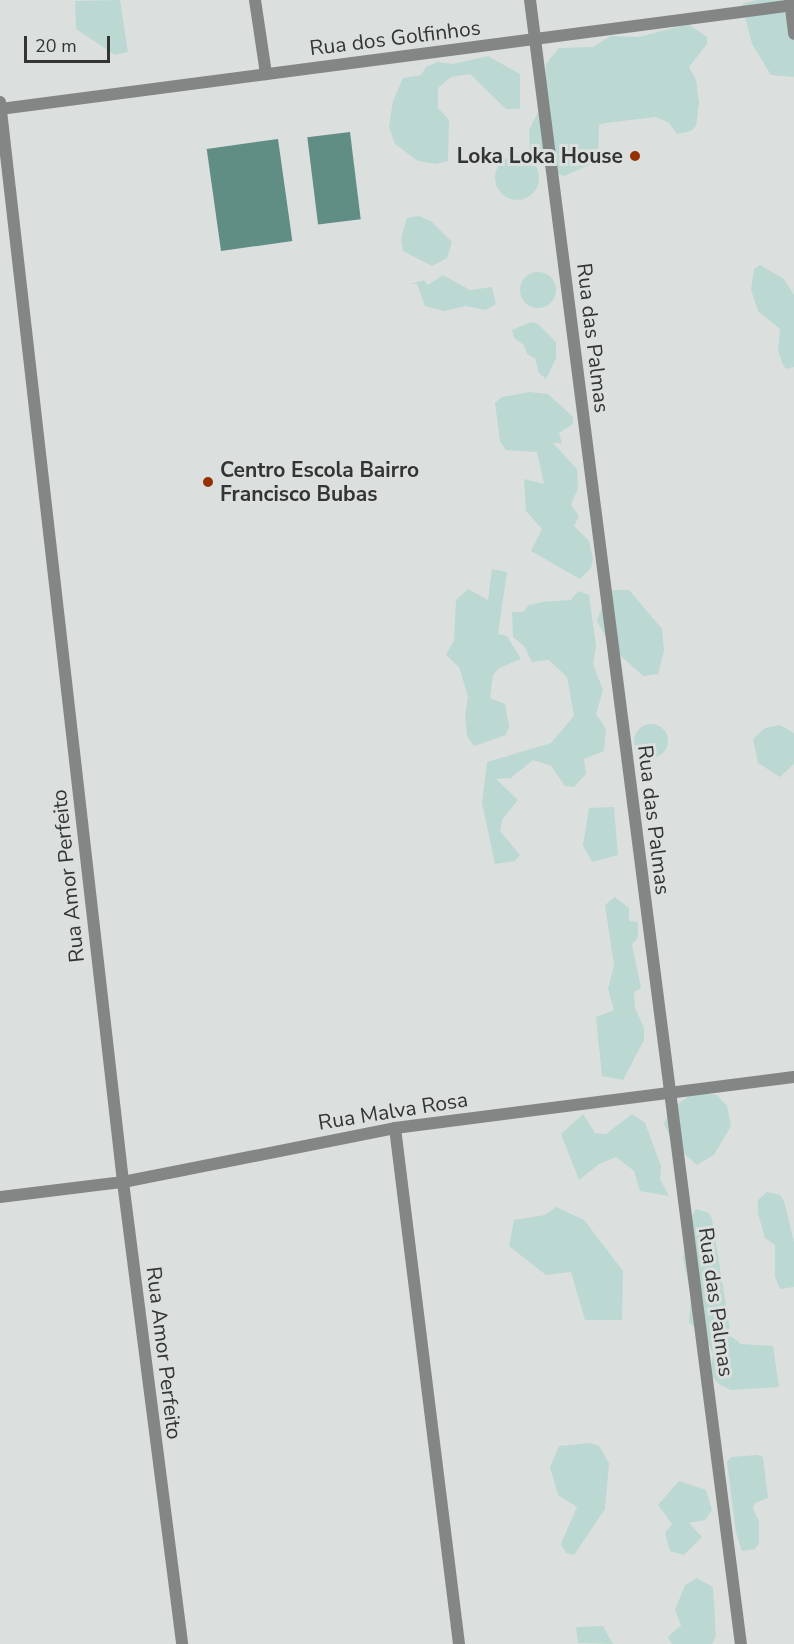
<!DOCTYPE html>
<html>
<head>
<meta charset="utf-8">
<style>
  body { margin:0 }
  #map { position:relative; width:794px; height:1644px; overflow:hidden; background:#dbe0df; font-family:"Nunito Sans",sans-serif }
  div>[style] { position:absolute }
  .green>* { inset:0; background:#bbd8d2 }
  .round { border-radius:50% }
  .water>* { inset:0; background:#608d84; transform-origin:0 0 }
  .street>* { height:12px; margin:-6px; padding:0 6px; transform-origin:6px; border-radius:6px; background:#848685 }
  .dots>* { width:16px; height:16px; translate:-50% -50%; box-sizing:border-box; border:3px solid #dbe0df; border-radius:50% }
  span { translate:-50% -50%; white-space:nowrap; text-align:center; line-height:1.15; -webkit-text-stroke:6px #dbe0df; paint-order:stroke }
  .street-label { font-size:21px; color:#333534 }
  .poi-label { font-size:21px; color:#333534; font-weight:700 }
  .right { translate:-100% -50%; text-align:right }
  .left { translate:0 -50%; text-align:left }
  .scale { position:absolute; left:24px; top:36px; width:86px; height:27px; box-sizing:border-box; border:3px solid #333534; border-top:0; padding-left:8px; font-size:18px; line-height:21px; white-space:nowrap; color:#333534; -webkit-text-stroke:4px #dbe0df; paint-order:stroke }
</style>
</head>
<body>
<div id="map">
  <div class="green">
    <i style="clip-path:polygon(120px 0,128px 52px,115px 55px,76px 29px,75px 1px)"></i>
    <i style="clip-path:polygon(757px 0,794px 0,794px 77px,771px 75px,752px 44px,742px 4px)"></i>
    <i style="clip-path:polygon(688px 24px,707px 37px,707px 44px,689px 67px,696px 80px,699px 103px,696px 126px,691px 131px,677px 134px,669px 123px,656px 117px,605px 123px,599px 125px,598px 161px,564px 176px,550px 171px,538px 162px,530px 150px,529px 130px,545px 98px,546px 64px,559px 48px,593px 47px,611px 36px,639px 37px)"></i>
    <i style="clip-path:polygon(488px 56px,520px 74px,520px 109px,506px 109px,470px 74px,451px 77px,438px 88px,438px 108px,449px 120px,448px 161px,436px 164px,418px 161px,395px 144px,389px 127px,393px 101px,403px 78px,421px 75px,426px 67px,437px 62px,453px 64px)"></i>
    <i class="round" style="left:495px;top:156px;width:44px;height:44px"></i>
    <i style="clip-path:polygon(419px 216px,431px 221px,452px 242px,447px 258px,432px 266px,403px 251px,401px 238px,407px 218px)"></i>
    <i style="clip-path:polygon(760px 265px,784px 279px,794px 295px,794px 367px,786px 369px,782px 363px,778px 350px,780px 329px,758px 311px,751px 290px,754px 269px)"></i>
    <i class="round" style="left:520px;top:272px;width:36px;height:36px"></i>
    <i style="clip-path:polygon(443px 275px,470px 290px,492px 287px,496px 304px,486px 310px,466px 306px,444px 311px,425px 306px,417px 284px,411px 284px,424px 280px,428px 285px)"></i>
    <i style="clip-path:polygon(531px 322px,538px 324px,556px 342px,556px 358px,546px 379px,539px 373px,535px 358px,527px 354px,524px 345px,514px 338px,512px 330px)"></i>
    <i style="clip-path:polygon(529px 392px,548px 394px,573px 417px,573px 424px,559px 433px,562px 443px,553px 443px,577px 469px,578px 488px,571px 505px,579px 516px,574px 526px,589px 541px,593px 559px,591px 568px,580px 579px,531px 551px,542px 529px,526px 511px,524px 479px,544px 484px,537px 452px,506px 450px,500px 441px,495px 403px,502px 397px)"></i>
    <i style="clip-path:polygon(492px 569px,507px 572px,498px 634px,507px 636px,521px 659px,499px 668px,493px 675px,490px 698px,505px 704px,509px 726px,506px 735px,474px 746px,467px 736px,465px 716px,468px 697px,459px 667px,446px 655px,454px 640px,456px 600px,468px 589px,488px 600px)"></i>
    <i style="clip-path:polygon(613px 590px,629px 590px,662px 629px,664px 651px,658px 674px,643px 676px,611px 647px,597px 621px,604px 600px)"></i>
    <i style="clip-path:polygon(578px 591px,589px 595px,596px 646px,593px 664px,603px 690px,596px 714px,606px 729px,604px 751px,584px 759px,586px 774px,574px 787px,565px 786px,551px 766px,533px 760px,511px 778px,496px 779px,518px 800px,502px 820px,500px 831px,520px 855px,515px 861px,495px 864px,482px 803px,487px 762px,551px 743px,574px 716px,567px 677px,549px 660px,532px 662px,524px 646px,513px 637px,512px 612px,523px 612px,529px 605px,542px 602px,571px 600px)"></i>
    <i class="round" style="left:634px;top:724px;width:34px;height:34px"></i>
    <i style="clip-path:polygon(780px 725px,794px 733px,794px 764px,780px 777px,758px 763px,753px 739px,765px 728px)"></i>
    <i style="clip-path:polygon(614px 807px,618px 855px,592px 862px,583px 845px,589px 808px)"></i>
    <i style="clip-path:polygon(615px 897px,629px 908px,629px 921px,638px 922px,638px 938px,632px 944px,641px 988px,634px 992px,635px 1008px,644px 1028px,644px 1040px,623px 1080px,602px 1076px,596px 1017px,614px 1010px,608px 989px,614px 965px,605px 905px)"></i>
    <i style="clip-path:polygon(703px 1093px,717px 1095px,727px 1106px,731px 1126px,714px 1155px,697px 1165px,672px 1143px,664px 1123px,674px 1107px,690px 1095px)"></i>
    <i style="clip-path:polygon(583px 1114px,595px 1133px,606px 1134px,632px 1114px,645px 1123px,661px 1166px,660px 1179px,669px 1196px,640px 1191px,634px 1171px,616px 1157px,599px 1164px,579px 1180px,561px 1134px)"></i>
    <i style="clip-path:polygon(767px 1192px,780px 1195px,784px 1201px,794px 1242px,794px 1287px,780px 1289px,775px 1277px,775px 1245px,765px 1238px,758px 1213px,758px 1200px)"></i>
    <i style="clip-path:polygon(556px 1207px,584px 1220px,623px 1271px,622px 1320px,585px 1320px,571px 1272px,546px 1275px,509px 1246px,514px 1220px,545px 1215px)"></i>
    <i style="clip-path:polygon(696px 1209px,709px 1213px,712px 1219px,731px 1336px,741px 1344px,773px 1346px,779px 1387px,731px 1390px,719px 1384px,710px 1374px,713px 1354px,707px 1341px,689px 1322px,691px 1296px,683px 1258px,690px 1220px)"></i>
    <i style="clip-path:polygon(591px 1443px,599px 1446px,609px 1463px,605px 1509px,574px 1555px,566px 1553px,561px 1544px,577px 1507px,558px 1495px,550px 1467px,559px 1446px)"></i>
    <i style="clip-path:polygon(757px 1455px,763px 1457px,768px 1498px,755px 1503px,753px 1509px,759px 1521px,759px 1543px,755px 1549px,742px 1551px,736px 1533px,727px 1462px,731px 1457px)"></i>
    <i style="clip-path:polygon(679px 1481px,706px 1490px,712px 1510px,705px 1520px,689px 1523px,702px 1537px,684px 1555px,670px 1551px,665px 1533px,672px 1524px,658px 1505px)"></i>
    <i style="clip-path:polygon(697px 1578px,713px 1587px,716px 1636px,712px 1644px,672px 1644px,668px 1637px,681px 1625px,675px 1610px,685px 1585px)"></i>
    <i style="clip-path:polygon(603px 1626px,613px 1644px,578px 1643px,576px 1627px)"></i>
  </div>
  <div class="water">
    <i style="left:350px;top:132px;width:88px;height:43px;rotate:83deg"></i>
    <i style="left:278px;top:139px;width:103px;height:72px;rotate:82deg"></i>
  </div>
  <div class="street">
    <i style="left:255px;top:0;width:75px;rotate:81.5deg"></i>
    <i style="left:530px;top:0;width:1657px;rotate:82.69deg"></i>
    <i style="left:790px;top:0;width:34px;rotate:83deg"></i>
    <i style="left:0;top:102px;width:1087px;rotate:83.5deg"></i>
    <i style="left:123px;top:1182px;width:466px;rotate:82.7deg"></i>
    <i style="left:0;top:109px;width:801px;rotate:-7.46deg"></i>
    <i style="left:395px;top:1128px;width:520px;rotate:82.93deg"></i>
    <i style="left:0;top:1197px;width:124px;rotate:-7deg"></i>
    <i style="left:123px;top:1182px;width:277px;rotate:-11.2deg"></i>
    <i style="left:395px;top:1128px;width:402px;rotate:-7.3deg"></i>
  </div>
  <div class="dots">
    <i style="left:635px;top:156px;background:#953000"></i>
    <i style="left:208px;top:482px;background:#953000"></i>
  </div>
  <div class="street-label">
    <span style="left:395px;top:38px;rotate:-7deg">Rua dos Golfinhos</span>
    <span style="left:593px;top:338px;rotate:83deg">Rua das Palmas</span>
    <span style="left:654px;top:820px;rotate:83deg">Rua das Palmas</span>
    <span style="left:68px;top:876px;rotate:-96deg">Rua Amor Perfeito</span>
    <span style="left:393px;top:1111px;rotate:-9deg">Rua Malva Rosa</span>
    <span style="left:716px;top:1302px;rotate:82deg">Rua das Palmas</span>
    <span style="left:164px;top:1353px;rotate:83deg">Rua Amor Perfeito</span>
  </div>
  <div class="poi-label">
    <span class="right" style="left:623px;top:156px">Loka Loka House</span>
    <span class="left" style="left:220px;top:482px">Centro Escola Bairro<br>Francisco Bubas</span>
  </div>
  <div class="scale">20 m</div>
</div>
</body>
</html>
